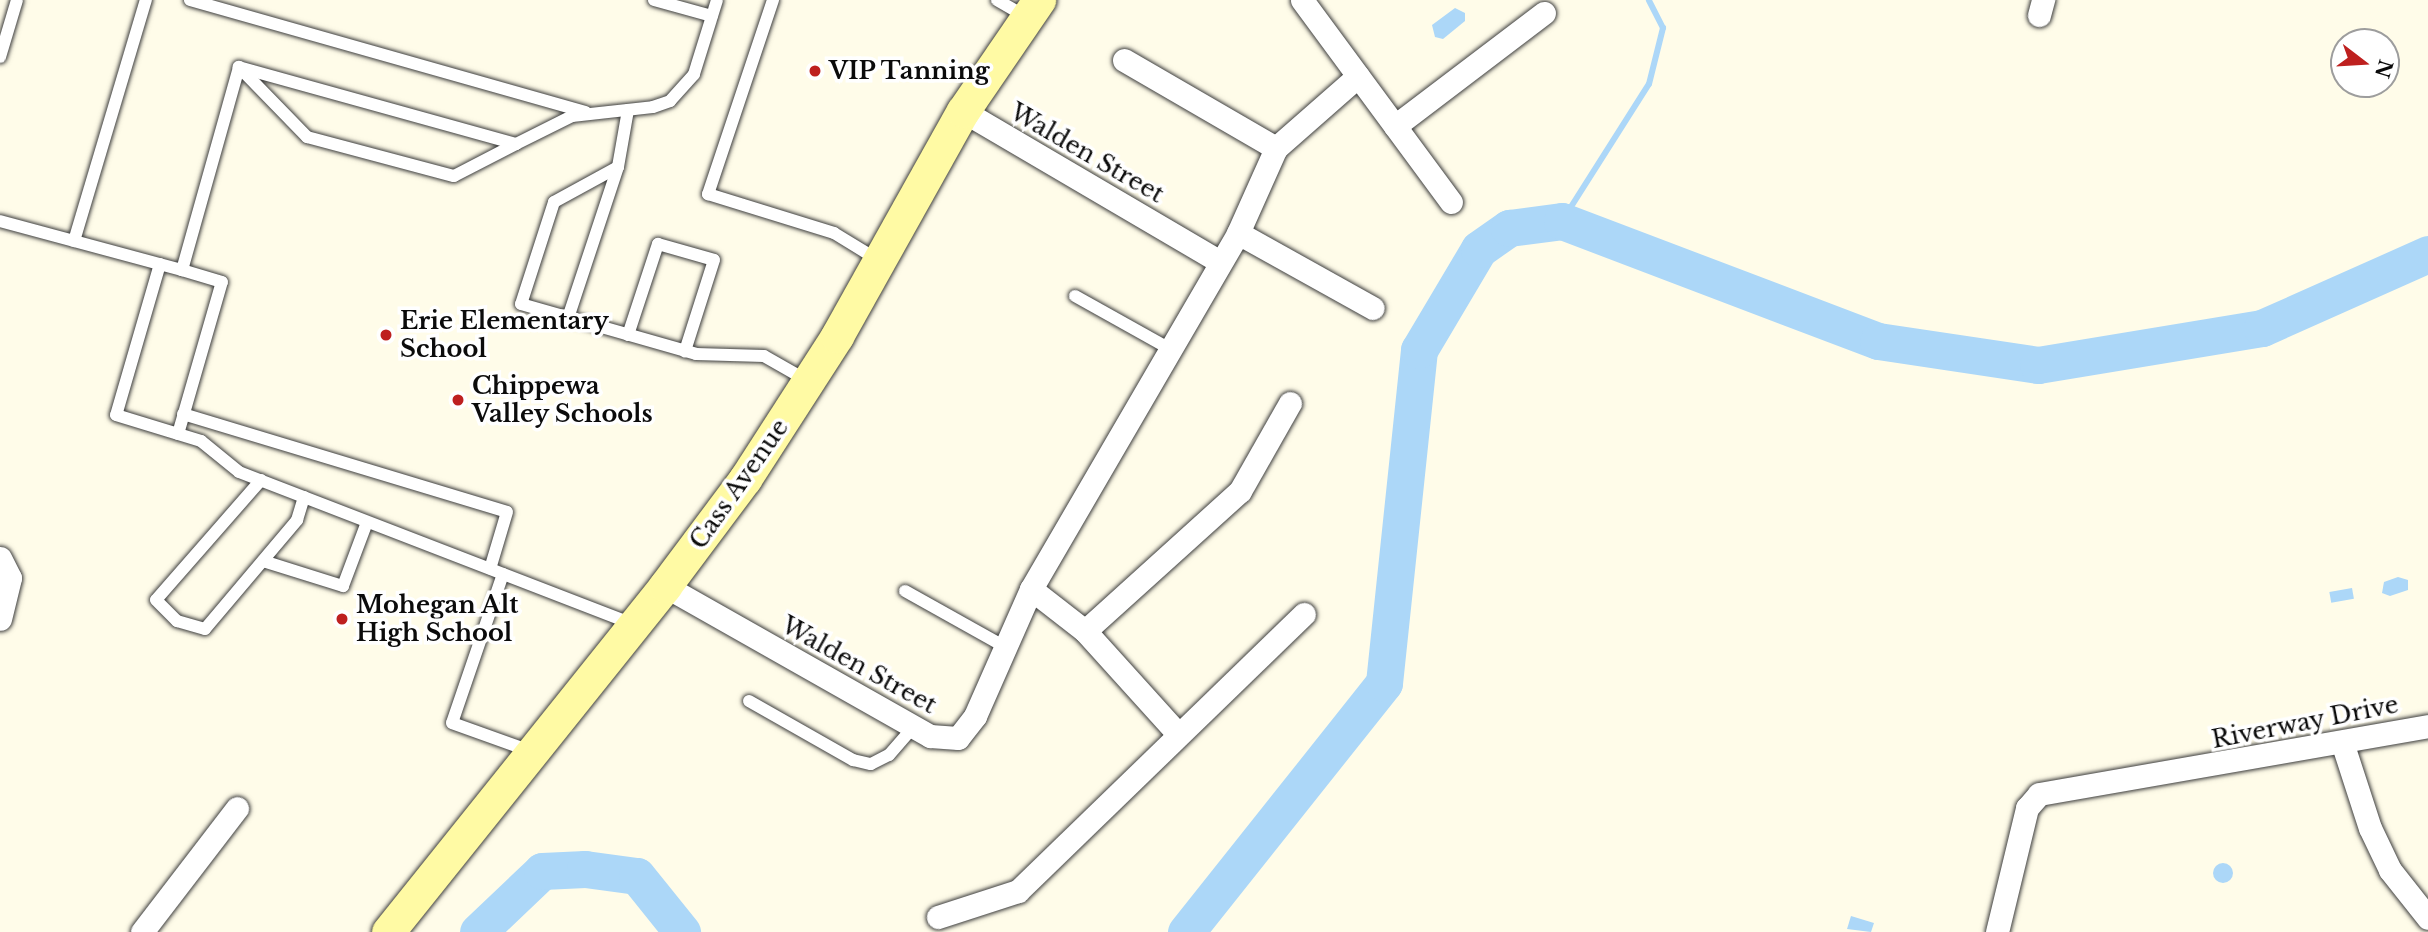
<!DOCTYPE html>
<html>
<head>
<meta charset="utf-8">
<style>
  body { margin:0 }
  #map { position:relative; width:2428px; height:932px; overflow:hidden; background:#fffce9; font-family:"Libre Baskerville",serif }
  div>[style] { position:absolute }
  .water>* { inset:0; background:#acd7f8; transform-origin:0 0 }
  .round { border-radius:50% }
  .stream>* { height:6px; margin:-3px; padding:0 3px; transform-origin:3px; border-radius:3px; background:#acd7f8 }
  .river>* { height:37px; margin:-18.5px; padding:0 18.5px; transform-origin:18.5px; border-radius:18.5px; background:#acd7f8 }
  .roads { filter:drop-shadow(0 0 2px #3e3e3e) drop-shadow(0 0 2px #3e3e3e) }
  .lane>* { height:12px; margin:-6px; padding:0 6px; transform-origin:6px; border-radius:6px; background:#fff }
  .street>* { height:23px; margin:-11.5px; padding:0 11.5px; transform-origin:11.5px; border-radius:11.5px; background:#fff }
  .secondary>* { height:33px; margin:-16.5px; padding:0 16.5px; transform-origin:16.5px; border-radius:16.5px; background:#fffaa4 }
  .dots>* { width:19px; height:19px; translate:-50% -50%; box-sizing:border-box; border:4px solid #fff; border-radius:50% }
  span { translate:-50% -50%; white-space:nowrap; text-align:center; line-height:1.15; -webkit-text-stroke:7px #fff; paint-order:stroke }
  .poi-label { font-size:24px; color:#0b0b0b; font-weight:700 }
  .left { translate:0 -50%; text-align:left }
  .street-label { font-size:24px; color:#0b0b0b }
  .north { position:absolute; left:2330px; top:28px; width:70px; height:70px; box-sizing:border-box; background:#fff; border:2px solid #9d9d9d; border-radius:50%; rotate:107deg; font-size:19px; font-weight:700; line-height:28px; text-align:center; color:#0b0b0b }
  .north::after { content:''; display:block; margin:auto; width:24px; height:32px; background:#be201f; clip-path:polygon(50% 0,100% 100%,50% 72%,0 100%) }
</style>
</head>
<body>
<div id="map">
  <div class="water">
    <i style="clip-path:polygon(1455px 8px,1465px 13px,1465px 21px,1443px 39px,1435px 37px,1432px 25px)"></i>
    <i style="clip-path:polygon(2398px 577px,2408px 580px,2408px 590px,2390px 596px,2382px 593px,2384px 582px)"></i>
    <i style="left:2352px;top:588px;width:11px;height:23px;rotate:80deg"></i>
    <i class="round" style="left:2213px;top:863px;width:20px;height:20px"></i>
    <i style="clip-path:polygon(1851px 916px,1874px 923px,1871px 932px,1847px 929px)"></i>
  </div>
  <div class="stream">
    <i style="left:1562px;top:221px;width:162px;rotate:-57.6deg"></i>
    <i style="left:1649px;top:84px;width:58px;rotate:-76deg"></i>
    <i style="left:1663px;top:28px;width:31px;rotate:-117deg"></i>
  </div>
  <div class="river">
    <i style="left:478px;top:932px;width:88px;rotate:-43.6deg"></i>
    <i style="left:542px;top:871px;width:43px;rotate:-2.7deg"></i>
    <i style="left:585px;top:869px;width:52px;rotate:7.7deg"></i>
    <i style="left:637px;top:876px;width:72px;rotate:51.2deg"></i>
    <i style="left:1186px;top:932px;width:318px;rotate:-51.5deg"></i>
    <i style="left:1384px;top:683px;width:335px;rotate:-84deg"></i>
    <i style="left:1419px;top:350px;width:117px;rotate:-59.3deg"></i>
    <i style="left:1479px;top:249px;width:37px;rotate:-35deg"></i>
    <i style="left:1509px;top:228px;width:53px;rotate:-7.5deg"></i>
    <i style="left:1562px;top:221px;width:338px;rotate:20.8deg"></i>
    <i style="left:1878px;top:341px;width:162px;rotate:8.5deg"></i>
    <i style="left:2038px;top:365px;width:227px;rotate:-9.4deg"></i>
    <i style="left:2262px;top:328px;width:182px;rotate:-24deg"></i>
  </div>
  <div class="roads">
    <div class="lane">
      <i style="left:190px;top:0;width:411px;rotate:15.8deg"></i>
      <i style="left:654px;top:0;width:60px;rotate:15.4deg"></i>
      <i style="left:773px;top:0;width:205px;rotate:108.5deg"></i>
      <i style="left:708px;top:194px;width:132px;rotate:17.2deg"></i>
      <i style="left:834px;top:233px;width:52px;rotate:31.5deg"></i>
      <i style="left:997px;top:0;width:34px;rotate:30deg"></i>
      <i style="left:0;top:57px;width:59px;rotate:-73.4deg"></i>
      <i style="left:628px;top:110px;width:58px;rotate:100deg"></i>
      <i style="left:618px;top:167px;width:73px;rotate:151.3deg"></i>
      <i style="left:554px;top:202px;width:107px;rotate:107.9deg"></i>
      <i style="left:521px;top:304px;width:182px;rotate:15.9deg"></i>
      <i style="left:696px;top:354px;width:68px;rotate:1.7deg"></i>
      <i style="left:764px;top:356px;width:51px;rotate:29.6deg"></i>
      <i style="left:516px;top:144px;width:288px;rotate:-164.5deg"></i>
      <i style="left:239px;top:67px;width:98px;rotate:45.8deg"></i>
      <i style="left:307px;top:137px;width:152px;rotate:14.9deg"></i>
      <i style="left:454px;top:176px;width:70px;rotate:-27.3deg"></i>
      <i style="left:516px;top:144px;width:63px;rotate:-26.6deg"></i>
      <i style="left:572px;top:116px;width:81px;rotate:-6.3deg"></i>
      <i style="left:653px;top:107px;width:18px;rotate:-19deg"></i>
      <i style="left:670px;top:101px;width:36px;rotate:-48deg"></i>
      <i style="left:694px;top:74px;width:77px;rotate:-72.7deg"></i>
      <i style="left:0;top:221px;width:188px;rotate:15.1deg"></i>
      <i style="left:182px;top:270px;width:211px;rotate:-74.3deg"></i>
      <i style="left:74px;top:241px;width:252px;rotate:-73.4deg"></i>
      <i style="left:160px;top:264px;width:157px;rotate:106.2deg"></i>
      <i style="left:116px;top:415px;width:89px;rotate:17deg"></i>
      <i style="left:201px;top:441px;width:49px;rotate:39.2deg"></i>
      <i style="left:239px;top:472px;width:421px;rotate:21.1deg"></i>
      <i style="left:1075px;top:296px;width:109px;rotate:29.2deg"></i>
      <i style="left:568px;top:318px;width:159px;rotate:-71.7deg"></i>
      <i style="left:628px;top:335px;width:96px;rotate:-71.8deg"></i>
      <i style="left:658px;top:244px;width:58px;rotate:15.9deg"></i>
      <i style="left:714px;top:260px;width:96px;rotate:107.7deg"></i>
      <i style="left:183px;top:414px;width:338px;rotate:16.8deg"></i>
      <i style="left:507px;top:512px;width:59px;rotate:106.6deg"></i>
      <i style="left:178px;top:434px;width:158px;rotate:-73.9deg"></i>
      <i style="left:222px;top:282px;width:42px;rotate:-163.3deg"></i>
      <i style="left:261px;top:480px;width:159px;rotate:131.2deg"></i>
      <i style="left:156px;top:600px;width:30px;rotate:45deg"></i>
      <i style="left:177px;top:621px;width:29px;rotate:16deg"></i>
      <i style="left:205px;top:629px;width:143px;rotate:-49.8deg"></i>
      <i style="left:297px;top:520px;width:24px;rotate:-73deg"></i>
      <i style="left:263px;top:561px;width:84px;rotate:17.4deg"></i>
      <i style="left:343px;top:586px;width:68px;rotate:-69.4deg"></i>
      <i style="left:503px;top:574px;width:157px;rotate:108.9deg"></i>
      <i style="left:452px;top:723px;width:83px;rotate:19.7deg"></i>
      <i style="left:905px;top:591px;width:115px;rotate:29.2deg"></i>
      <i style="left:749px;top:701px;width:120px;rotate:29.6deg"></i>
      <i style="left:853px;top:760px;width:18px;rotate:13deg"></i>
      <i style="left:871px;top:764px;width:20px;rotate:-27deg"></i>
      <i style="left:889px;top:755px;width:37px;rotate:-49deg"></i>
    </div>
    <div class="street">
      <i style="left:1302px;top:0;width:251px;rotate:53.6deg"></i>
      <i style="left:2039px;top:15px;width:16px;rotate:-75deg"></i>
      <i style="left:1124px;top:60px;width:176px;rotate:30.1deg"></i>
      <i style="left:963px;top:111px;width:298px;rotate:30.4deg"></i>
      <i style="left:1395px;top:126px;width:187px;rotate:-37.2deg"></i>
      <i style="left:1238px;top:233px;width:154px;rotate:29.1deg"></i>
      <i style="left:0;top:558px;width:22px;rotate:63deg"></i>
      <i style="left:10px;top:578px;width:42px;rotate:103.7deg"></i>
      <i style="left:665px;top:586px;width:305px;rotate:29.5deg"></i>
      <i style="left:930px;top:736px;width:28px;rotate:4deg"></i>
      <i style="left:958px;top:738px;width:28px;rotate:-52deg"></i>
      <i style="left:975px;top:716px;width:139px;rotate:-66.2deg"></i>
      <i style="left:1031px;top:589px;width:412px;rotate:-59.8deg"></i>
      <i style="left:1238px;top:233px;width:93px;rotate:-65.9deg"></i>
      <i style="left:1276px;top:148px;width:109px;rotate:-41.3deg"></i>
      <i style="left:1031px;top:589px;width:68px;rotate:37.9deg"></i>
      <i style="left:1085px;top:631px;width:139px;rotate:47.9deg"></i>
      <i style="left:1085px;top:631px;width:209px;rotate:-42.1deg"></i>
      <i style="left:1240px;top:491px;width:101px;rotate:-60.4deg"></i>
      <i style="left:2342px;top:742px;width:90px;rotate:72deg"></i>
      <i style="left:2370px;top:828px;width:47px;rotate:64.5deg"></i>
      <i style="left:2390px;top:870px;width:61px;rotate:51.6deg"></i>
      <i style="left:938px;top:917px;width:84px;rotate:-18deg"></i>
      <i style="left:1018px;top:891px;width:398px;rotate:-44.1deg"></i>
      <i style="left:142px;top:932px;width:156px;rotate:-52.5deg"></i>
      <i style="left:1997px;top:932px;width:128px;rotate:-76.4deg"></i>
      <i style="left:2027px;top:808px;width:18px;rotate:-49deg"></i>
      <i style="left:2039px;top:794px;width:395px;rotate:-9.9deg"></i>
    </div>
    <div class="secondary">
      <i style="left:388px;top:932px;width:443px;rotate:-51.3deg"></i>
      <i style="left:665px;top:586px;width:134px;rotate:-53.2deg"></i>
      <i style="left:745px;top:479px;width:170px;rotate:-57.2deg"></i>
      <i style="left:837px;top:336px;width:258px;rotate:-60.8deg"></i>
      <i style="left:963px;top:111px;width:135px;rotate:-55.6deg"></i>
    </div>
  </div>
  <div class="dots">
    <i style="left:815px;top:71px;background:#be201f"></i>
    <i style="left:386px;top:335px;background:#be201f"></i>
    <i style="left:458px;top:400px;background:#be201f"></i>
    <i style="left:342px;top:619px;background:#be201f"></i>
  </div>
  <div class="poi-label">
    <span class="left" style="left:829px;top:71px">VIP Tanning</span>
    <span class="left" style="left:400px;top:335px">Erie Elementary<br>School</span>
    <span class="left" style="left:472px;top:400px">Chippewa<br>Valley Schools</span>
    <span class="left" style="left:356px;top:619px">Mohegan Alt<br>High School</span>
  </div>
  <div class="street-label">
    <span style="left:1087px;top:153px;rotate:30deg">Walden Street</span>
    <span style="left:739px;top:484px;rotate:-55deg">Cass Avenue</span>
    <span style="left:859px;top:665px;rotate:29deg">Walden Street</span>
    <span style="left:2305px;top:722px;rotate:-11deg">Riverway Drive</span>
  </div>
  <div class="north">N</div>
</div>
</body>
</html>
